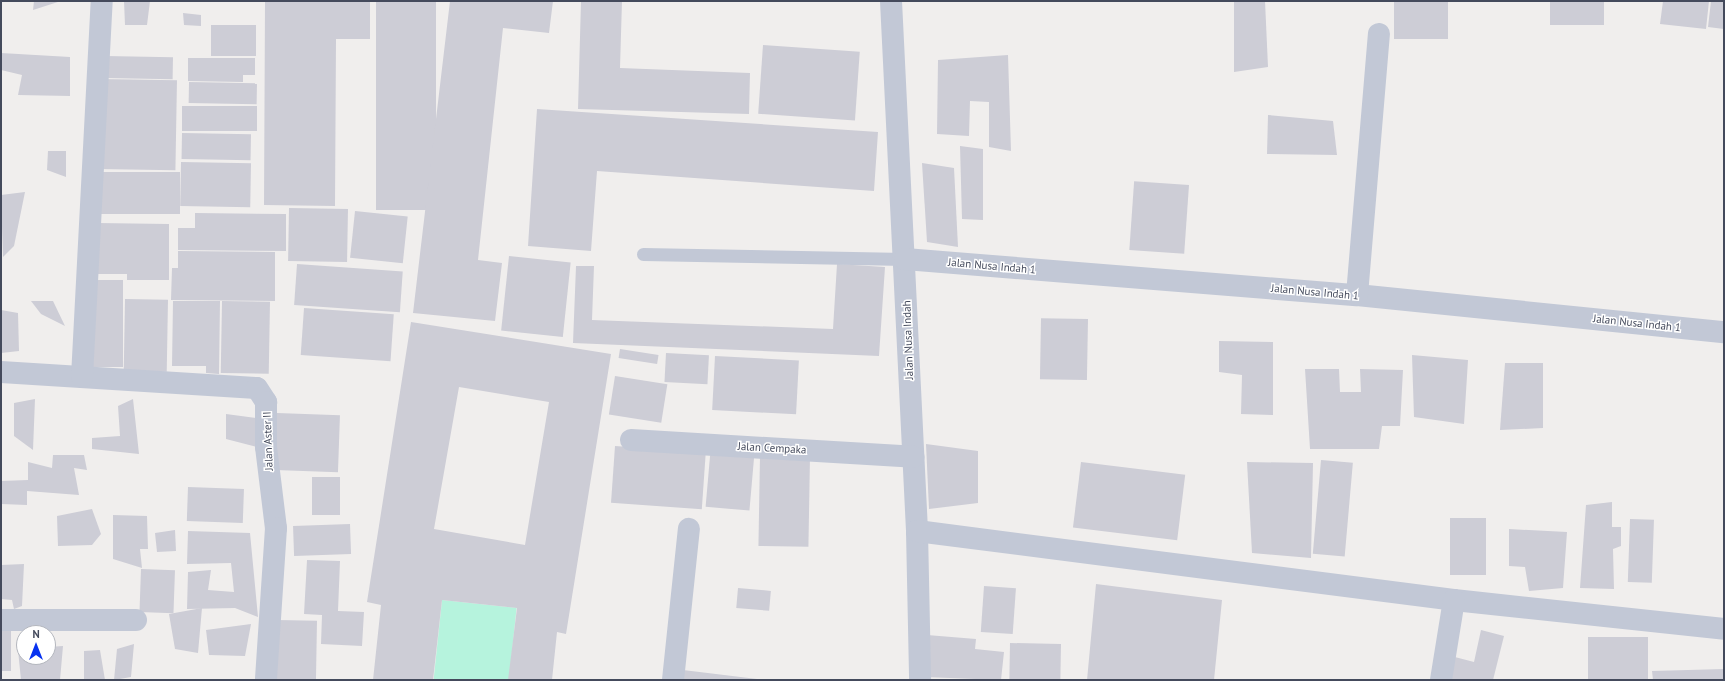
<!DOCTYPE html>
<html>
<head>
<meta charset="utf-8">
<style>
  body { margin:0 }
  #map { position:relative; width:1725px; height:681px; overflow:hidden; background:#f0eeed; font-family:"PT Sans",sans-serif }
  div>[style] { position:absolute }
  .green>* { inset:0; background:#b6f3dd; transform-origin:0 0 }
  .building>* { inset:0; background:#cdcdd6; transform-origin:0 0 }
  .lane>* { height:13px; margin:-6.5px; padding:0 6.5px; transform-origin:6.5px; border-radius:6.5px; background:#c2c8d6 }
  .street>* { height:22px; margin:-11px; padding:0 11px; transform-origin:11px; border-radius:11px; background:#c2c8d6 }
  span { translate:-50% -50%; white-space:nowrap; text-align:center; line-height:1.15; -webkit-text-stroke:3px #fff; paint-order:stroke }
  .street-label { font-size:11px; color:#444a5c }
  .frame { position:absolute; inset:0; border:2px solid #444a5c; pointer-events:none }
  .north { position:absolute; left:16px; top:625px; width:40px; height:40px; box-sizing:border-box; background:#fff; border:1px solid #b4b7be; border-radius:50%; rotate:0deg; font-size:11px; font-weight:700; line-height:16px; text-align:center; color:#444a5c }
  .north::after { content:''; display:block; margin:auto; width:14px; height:18px; background:#0732f0; clip-path:polygon(50% 0,100% 100%,50% 72%,0 100%) }
</style>
</head>
<body>
<div id="map">
  <div class="green">
    <i style="left:442px;top:600px;width:75px;height:81px;rotate:6deg"></i>
  </div>
  <div class="building">
    <i style="clip-path:polygon(34px 1px,61px 1px,33px 10px)"></i>
    <i style="clip-path:polygon(124px 1px,150px 1px,147px 25px,125px 25px)"></i>
    <i style="clip-path:polygon(265px 1px,370px 1px,370px 39px,336px 39px,335px 206px,264px 205px)"></i>
    <i style="left:376px;top:1px;width:60px;height:209px"></i>
    <i style="clip-path:polygon(450px 1px,553px 1px,549px 33px,503px 28px,478px 260px,502px 263px,495px 321px,413px 313px)"></i>
    <i style="clip-path:polygon(581px 1px,622px 1px,620px 68px,750px 73px,749px 114px,578px 109px)"></i>
    <i style="clip-path:polygon(1234px 1px,1265px 1px,1268px 67px,1234px 72px)"></i>
    <i style="left:1394px;top:1px;width:54px;height:38px"></i>
    <i style="left:1550px;top:1px;width:54px;height:24px"></i>
    <i style="clip-path:polygon(1663px 1px,1709px 1px,1706px 29px,1660px 24px)"></i>
    <i style="clip-path:polygon(1711px 1px,1724px 1px,1724px 29px,1708px 27px)"></i>
    <i style="clip-path:polygon(183px 13px,201px 15px,201px 26px,184px 25px)"></i>
    <i style="left:211px;top:25px;width:45px;height:31px"></i>
    <i style="left:763px;top:45px;width:97px;height:69px;rotate:4deg"></i>
    <i style="clip-path:polygon(1px 53px,70px 57px,70px 96px,18px 95px,22px 75px,1px 70px)"></i>
    <i style="clip-path:polygon(1008px 55px,1011px 151px,989px 147px,989px 102px,970px 101px,969px 136px,937px 134px,938px 60px)"></i>
    <i style="left:105px;top:56px;width:68px;height:22px;rotate:1deg"></i>
    <i style="clip-path:polygon(188px 58px,255px 58px,255px 75px,243px 75px,243px 82px,188px 81px)"></i>
    <i style="left:99px;top:79px;width:78px;height:90px;rotate:1deg"></i>
    <i style="left:189px;top:82px;width:68px;height:21px;rotate:1deg"></i>
    <i style="left:182px;top:106px;width:75px;height:25px"></i>
    <i style="clip-path:polygon(537px 109px,878px 132px,874px 191px,597px 171px,591px 251px,528px 246px)"></i>
    <i style="clip-path:polygon(1268px 115px,1333px 121px,1337px 155px,1267px 154px)"></i>
    <i style="left:182px;top:133px;width:69px;height:26px;rotate:1deg"></i>
    <i style="clip-path:polygon(960px 146px,983px 149px,983px 220px,962px 219px)"></i>
    <i style="clip-path:polygon(48px 151px,66px 151px,66px 177px,47px 170px)"></i>
    <i style="left:181px;top:162px;width:70px;height:44px;rotate:1deg"></i>
    <i style="clip-path:polygon(922px 163px,954px 168px,958px 247px,927px 242px)"></i>
    <i style="left:98px;top:172px;width:82px;height:42px"></i>
    <i style="left:1189px;top:185px;width:69px;height:55px;rotate:94deg"></i>
    <i style="clip-path:polygon(25px 192px,14px 246px,3px 257px,1px 195px)"></i>
    <i style="left:289px;top:208px;width:59px;height:53px;rotate:1deg"></i>
    <i style="left:355px;top:211px;width:53px;height:47px;rotate:6deg"></i>
    <i style="clip-path:polygon(195px 213px,286px 214px,286px 251px,178px 250px,178px 228px,195px 228px)"></i>
    <i style="clip-path:polygon(97px 223px,169px 224px,169px 280px,127px 280px,127px 274px,97px 274px)"></i>
    <i style="clip-path:polygon(178px 251px,275px 252px,275px 301px,171px 300px,172px 268px,178px 268px)"></i>
    <i style="left:509px;top:256px;width:62px;height:75px;rotate:6deg"></i>
    <i style="left:297px;top:264px;width:106px;height:41px;rotate:4deg"></i>
    <i style="clip-path:polygon(837px 264px,885px 267px,879px 356px,573px 343px,576px 266px,594px 266px,592px 320px,833px 329px)"></i>
    <i style="left:90px;top:280px;width:33px;height:87px"></i>
    <i style="left:125px;top:299px;width:43px;height:72px;rotate:1deg"></i>
    <i style="clip-path:polygon(31px 301px,53px 301px,65px 326px,41px 314px)"></i>
    <i style="clip-path:polygon(173px 301px,220px 301px,219px 374px,206px 373px,206px 366px,172px 366px)"></i>
    <i style="left:222px;top:301px;width:48px;height:72px;rotate:1deg"></i>
    <i style="left:304px;top:308px;width:90px;height:47px;rotate:4deg"></i>
    <i style="clip-path:polygon(1px 310px,18px 313px,19px 351px,1px 353px)"></i>
    <i style="left:1088px;top:319px;width:61px;height:47px;rotate:91deg"></i>
    <i style="clip-path:polygon(evenodd,411px 322px,611px 354px,566px 634px,557px 632px,552px 680px,508px 680px,517px 608px,442px 600px,433px 680px,373px 680px,381px 605px,367px 602px,411px 322px,459px 387px,549px 402px,525px 545px,434px 529px,459px 387px)"></i>
    <i style="clip-path:polygon(1219px 341px,1273px 342px,1273px 415px,1241px 414px,1242px 375px,1219px 372px)"></i>
    <i style="left:620px;top:349px;width:39px;height:9px;rotate:9deg"></i>
    <i style="left:666px;top:353px;width:43px;height:29px;rotate:3deg"></i>
    <i style="clip-path:polygon(1412px 355px,1468px 360px,1464px 424px,1414px 417px)"></i>
    <i style="left:715px;top:356px;width:84px;height:54px;rotate:3deg"></i>
    <i style="clip-path:polygon(1505px 363px,1543px 363px,1543px 428px,1500px 430px)"></i>
    <i style="clip-path:polygon(1305px 369px,1339px 369px,1340px 392px,1361px 392px,1360px 369px,1403px 370px,1400px 426px,1382px 426px,1379px 449px,1310px 449px)"></i>
    <i style="left:615px;top:376px;width:53px;height:39px;rotate:9deg"></i>
    <i style="clip-path:polygon(35px 399px,33px 450px,14px 436px,14px 403px)"></i>
    <i style="clip-path:polygon(133px 399px,139px 454px,92px 449px,92px 438px,120px 436px,118px 406px)"></i>
    <i style="left:277px;top:413px;width:63px;height:57px;rotate:2deg"></i>
    <i style="clip-path:polygon(226px 414px,256px 418px,261px 448px,226px 439px)"></i>
    <i style="clip-path:polygon(926px 444px,978px 451px,978px 503px,929px 509px)"></i>
    <i style="left:711px;top:445px;width:44px;height:62px;rotate:5deg"></i>
    <i style="left:615px;top:446px;width:91px;height:57px;rotate:4deg"></i>
    <i style="clip-path:polygon(53px 455px,84px 455px,87px 470px,74px 468px,79px 495px,27px 491px,27px 505px,1px 504px,1px 481px,28px 480px,28px 462px,52px 468px)"></i>
    <i style="left:760px;top:456px;width:50px;height:90px;rotate:1deg"></i>
    <i style="left:1321px;top:460px;width:32px;height:94px;rotate:5deg"></i>
    <i style="left:1081px;top:462px;width:105px;height:66px;rotate:7deg"></i>
    <i style="clip-path:polygon(1247px 462px,1313px 463px,1311px 558px,1252px 553px)"></i>
    <i style="left:312px;top:477px;width:28px;height:38px"></i>
    <i style="left:188px;top:487px;width:56px;height:34px;rotate:2deg"></i>
    <i style="clip-path:polygon(1612px 502px,1612px 527px,1621px 527px,1621px 546px,1613px 549px,1614px 589px,1580px 588px,1586px 505px)"></i>
    <i style="clip-path:polygon(92px 509px,101px 534px,92px 545px,58px 546px,57px 516px)"></i>
    <i style="clip-path:polygon(113px 515px,147px 516px,148px 549px,140px 549px,142px 568px,113px 559px)"></i>
    <i style="left:1486px;top:518px;width:57px;height:36px;rotate:90deg"></i>
    <i style="left:1630px;top:519px;width:24px;height:63px;rotate:2deg"></i>
    <i style="left:350px;top:524px;width:30px;height:57px;rotate:88deg"></i>
    <i style="clip-path:polygon(1509px 529px,1567px 532px,1563px 588px,1529px 591px,1525px 567px,1509px 566px)"></i>
    <i style="clip-path:polygon(175px 530px,176px 551px,157px 552px,155px 533px)"></i>
    <i style="clip-path:polygon(188px 531px,250px 533px,258px 617px,235px 608px,187px 609px,188px 572px,211px 570px,208px 590px,234px 592px,231px 563px,187px 564px)"></i>
    <i style="clip-path:polygon(307px 560px,340px 561px,338px 611px,364px 612px,362px 646px,321px 644px,322px 615px,304px 614px)"></i>
    <i style="clip-path:polygon(24px 564px,22px 606px,14px 609px,12px 600px,1px 599px,1px 565px)"></i>
    <i style="left:141px;top:569px;width:34px;height:43px;rotate:2deg"></i>
    <i style="clip-path:polygon(1096px 584px,1222px 600px,1214px 680px,1087px 680px)"></i>
    <i style="left:984px;top:586px;width:32px;height:46px;rotate:4deg"></i>
    <i style="left:738px;top:588px;width:33px;height:20px;rotate:5deg"></i>
    <i style="clip-path:polygon(202px 608px,198px 653px,175px 649px,169px 614px)"></i>
    <i style="left:277px;top:620px;width:40px;height:59px;rotate:1deg"></i>
    <i style="clip-path:polygon(251px 624px,245px 656px,209px 655px,206px 630px)"></i>
    <i style="left:1px;top:627px;width:10px;height:44px"></i>
    <i style="clip-path:polygon(1481px 630px,1504px 636px,1493px 680px,1446px 680px,1451px 656px,1474px 662px)"></i>
    <i style="clip-path:polygon(927px 635px,976px 639px,975px 649px,1004px 652px,1001px 680px,924px 677px)"></i>
    <i style="left:1648px;top:637px;width:43px;height:60px;rotate:90deg"></i>
    <i style="left:1010px;top:643px;width:51px;height:37px;rotate:1deg"></i>
    <i style="clip-path:polygon(134px 644px,131px 677px,114px 680px,117px 649px)"></i>
    <i style="clip-path:polygon(63px 646px,60px 680px,21px 680px,18px 650px,24px 649px,24px 657px,48px 657px,48px 647px)"></i>
    <i style="clip-path:polygon(100px 650px,105px 680px,84px 680px,84px 651px)"></i>
    <i style="clip-path:polygon(1724px 669px,1724px 680px,1653px 680px,1652px 671px)"></i>
    <i style="clip-path:polygon(683px 670px,757px 679px,757px 680px,682px 680px)"></i>
  </div>
  <div class="lane">
    <i style="left:643px;top:254px;width:262px;rotate:1.1deg"></i>
  </div>
  <div class="street">
    <i style="left:891px;top:1px;width:531px;rotate:87.19deg"></i>
    <i style="left:917px;top:531px;width:149px;rotate:88.8deg"></i>
    <i style="left:905px;top:259px;width:453px;rotate:4.6deg"></i>
    <i style="left:1357px;top:295px;width:369px;rotate:5.8deg"></i>
    <i style="left:1357px;top:295px;width:262px;rotate:-85.2deg"></i>
    <i style="left:1px;top:372px;width:256px;rotate:3.6deg"></i>
    <i style="left:257px;top:388px;width:17px;rotate:57deg"></i>
    <i style="left:266px;top:402px;width:45px;rotate:90deg"></i>
    <i style="left:266px;top:447px;width:82px;rotate:83deg"></i>
    <i style="left:276px;top:528px;width:152px;rotate:93.8deg"></i>
    <i style="left:82px;top:377px;width:377px;rotate:-87deg"></i>
    <i style="left:631px;top:440px;width:283px;rotate:3.4deg"></i>
    <i style="left:917px;top:531px;width:541px;rotate:7.32deg"></i>
    <i style="left:1454px;top:600px;width:272px;rotate:6.1deg"></i>
    <i style="left:1px;top:620px;width:135px"></i>
    <i style="left:673px;top:680px;width:152px;rotate:-84deg"></i>
    <i style="left:1441px;top:680px;width:81px;rotate:-80.8deg"></i>
  </div>
  <div class="street-label">
    <span style="left:992px;top:266px;rotate:5deg">Jalan Nusa Indah 1</span>
    <span style="left:1315px;top:292px;rotate:5deg">Jalan Nusa Indah 1</span>
    <span style="left:1637px;top:323px;rotate:6deg">Jalan Nusa Indah 1</span>
    <span style="left:908px;top:340px;rotate:-92deg">Jalan Nusa Indah</span>
    <span style="left:268px;top:441px;rotate:-92deg">Jalan Aster II</span>
    <span style="left:772px;top:448px;rotate:3deg">Jalan Cempaka</span>
  </div>
  <div class="frame"></div>
  <div class="north">N</div>
</div>
</body>
</html>
